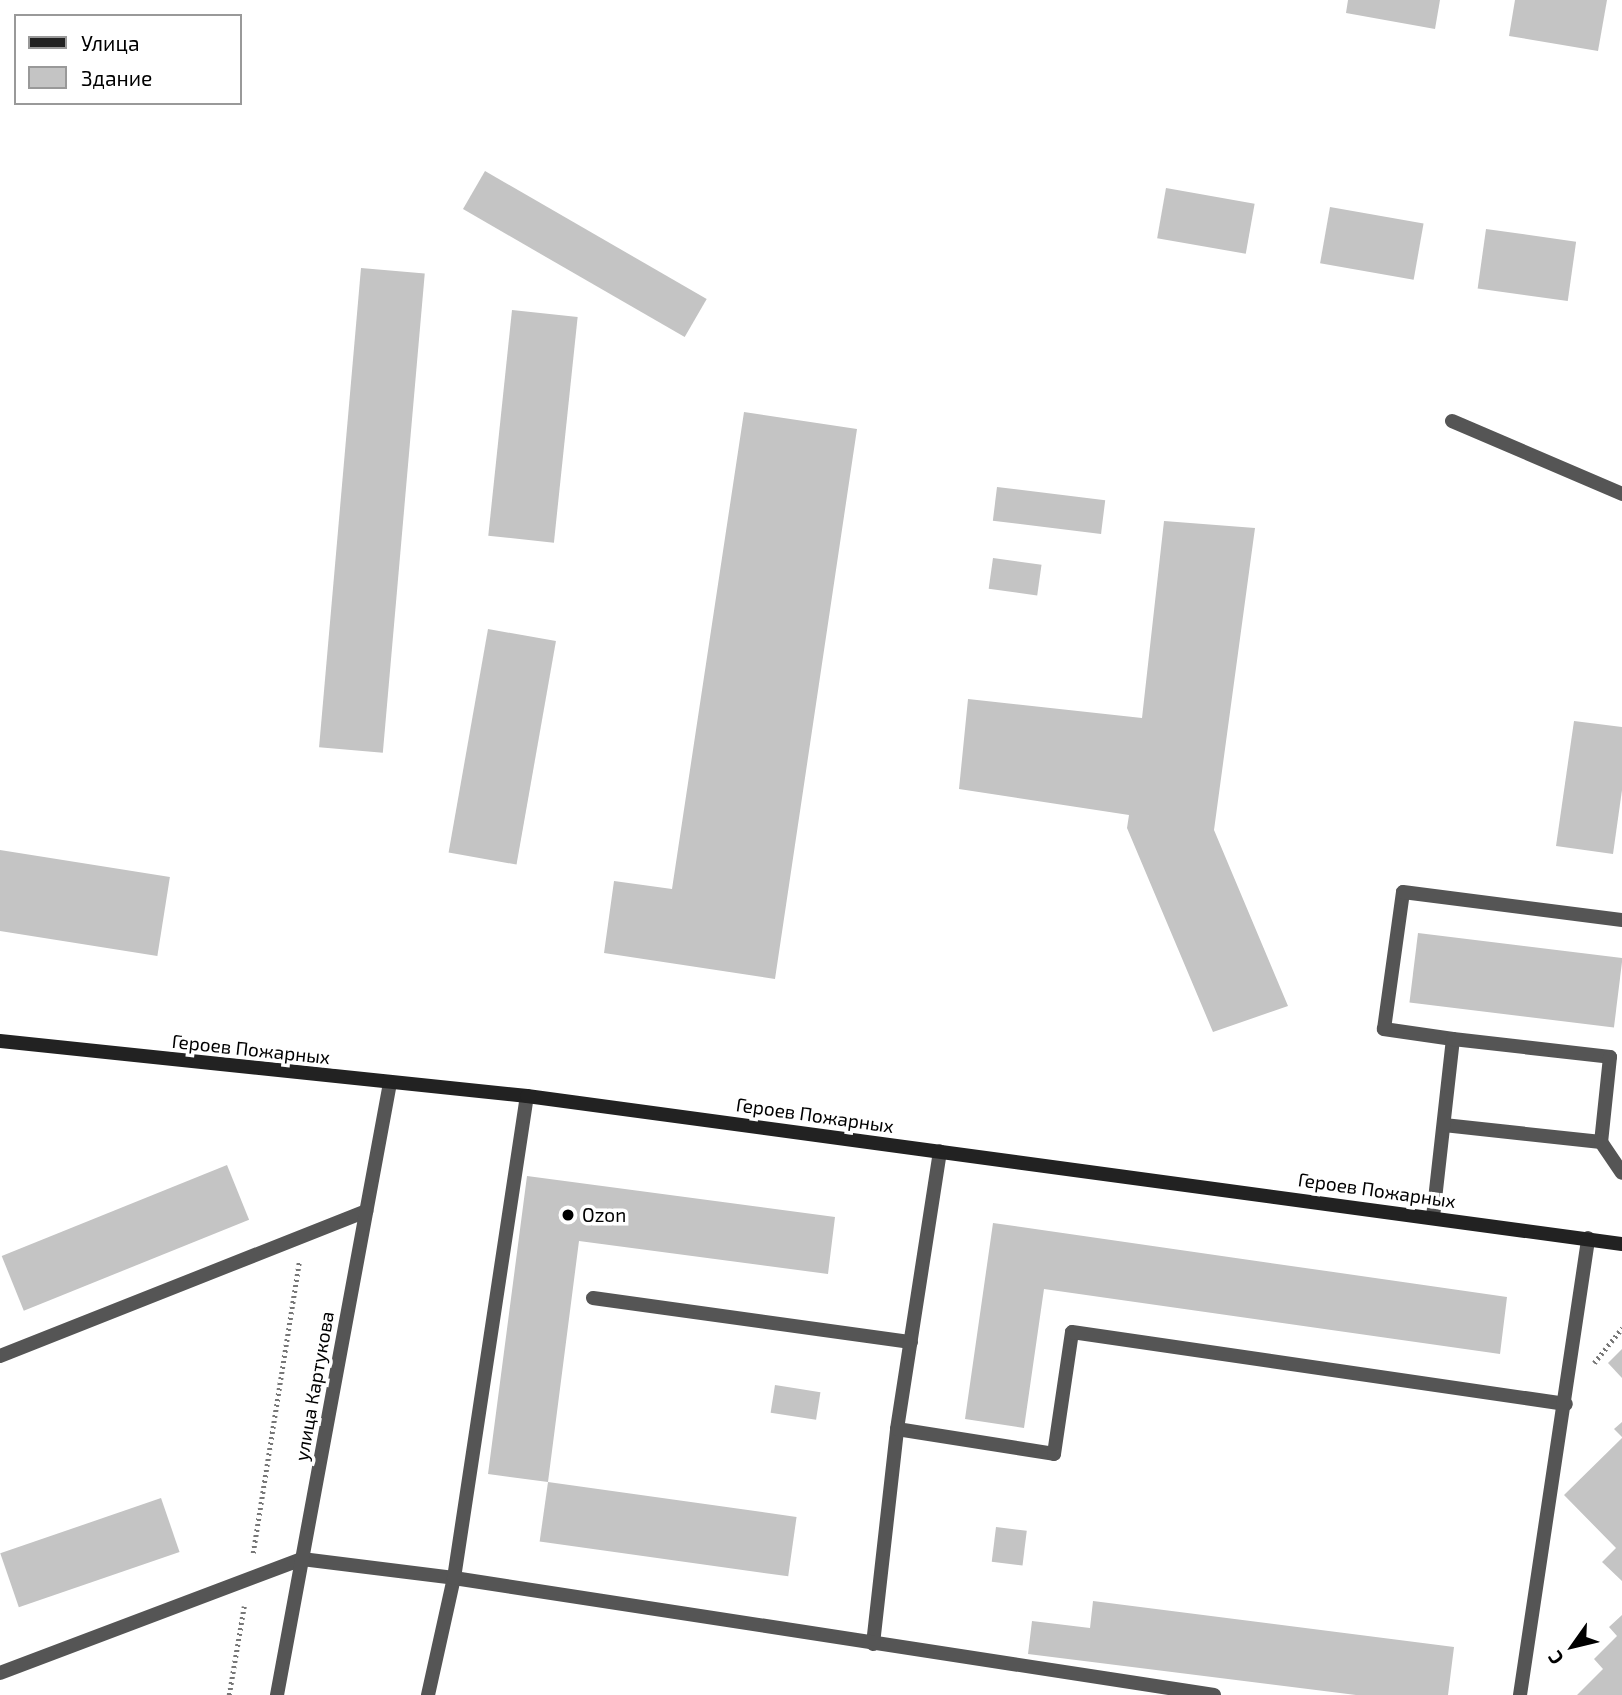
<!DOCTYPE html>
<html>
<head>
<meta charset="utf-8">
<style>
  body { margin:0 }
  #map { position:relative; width:1622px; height:1695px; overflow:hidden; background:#fff; font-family:"Exo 2",sans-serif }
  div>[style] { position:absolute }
  .building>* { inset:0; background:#c4c4c4; transform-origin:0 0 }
  .path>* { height:4.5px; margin-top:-2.25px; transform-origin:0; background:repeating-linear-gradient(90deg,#777 0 2px,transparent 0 5.5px) }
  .service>* { height:14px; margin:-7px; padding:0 7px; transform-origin:7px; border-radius:7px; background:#555 }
  .minor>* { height:14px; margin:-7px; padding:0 7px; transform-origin:7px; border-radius:7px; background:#555 }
  .secondary>* { height:14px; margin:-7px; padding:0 7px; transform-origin:7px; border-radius:7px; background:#222 }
  .dots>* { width:19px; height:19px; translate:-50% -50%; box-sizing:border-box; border:4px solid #fff; border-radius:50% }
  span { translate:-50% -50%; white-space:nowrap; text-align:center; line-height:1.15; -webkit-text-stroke:7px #fff; paint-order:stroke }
  .street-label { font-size:19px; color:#000 }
  .poi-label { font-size:19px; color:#000 }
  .left { translate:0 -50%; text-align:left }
  .legend { position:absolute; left:14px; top:14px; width:228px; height:91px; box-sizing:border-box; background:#fff; border:2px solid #999; margin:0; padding:9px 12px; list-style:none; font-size:21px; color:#000 }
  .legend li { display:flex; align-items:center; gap:14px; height:35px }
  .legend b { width:35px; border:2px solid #999 }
  .north { position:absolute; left:1538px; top:1611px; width:70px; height:70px; -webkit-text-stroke:5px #fff; paint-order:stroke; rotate:236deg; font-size:19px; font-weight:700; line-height:28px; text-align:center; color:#000 }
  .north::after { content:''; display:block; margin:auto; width:24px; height:32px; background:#000; clip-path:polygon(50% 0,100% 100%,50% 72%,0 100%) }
</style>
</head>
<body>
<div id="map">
  <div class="building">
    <i style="clip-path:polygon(1348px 0,1440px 0,1435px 29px,1346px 13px)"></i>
    <i style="clip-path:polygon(1515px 0,1607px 0,1598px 51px,1509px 36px)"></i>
    <i style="left:485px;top:171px;width:256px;height:44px;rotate:30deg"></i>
    <i style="left:1166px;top:188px;width:90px;height:51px;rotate:10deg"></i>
    <i style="left:1330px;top:207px;width:95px;height:57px;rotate:10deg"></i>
    <i style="left:1486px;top:229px;width:91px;height:60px;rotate:8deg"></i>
    <i style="left:361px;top:268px;width:64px;height:481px;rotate:5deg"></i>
    <i style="left:512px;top:310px;width:66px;height:227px;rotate:6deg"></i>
    <i style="clip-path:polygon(744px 412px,857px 429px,775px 979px,604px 953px,614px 881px,672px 889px)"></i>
    <i style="left:997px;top:487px;width:109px;height:34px;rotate:7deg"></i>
    <i style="clip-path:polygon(1164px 521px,1255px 528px,1214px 830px,1288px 1006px,1213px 1032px,1127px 828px,1129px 815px,959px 789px,968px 699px,1142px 718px)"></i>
    <i style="left:993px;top:558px;width:49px;height:31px;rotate:8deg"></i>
    <i style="left:488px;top:629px;width:69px;height:227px;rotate:10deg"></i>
    <i style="clip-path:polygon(1574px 721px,1622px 727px,1622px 790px,1613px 854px,1556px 846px)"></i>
    <i style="left:0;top:850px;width:172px;height:80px;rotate:9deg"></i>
    <i style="left:1418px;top:933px;width:206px;height:70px;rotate:7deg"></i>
    <i style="left:227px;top:1165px;width:59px;height:243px;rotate:68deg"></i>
    <i style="clip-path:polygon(527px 1176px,835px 1217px,828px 1274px,579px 1241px,548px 1482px,488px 1474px)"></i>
    <i style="clip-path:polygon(993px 1223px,1507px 1297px,1500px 1354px,1044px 1289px,1024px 1428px,965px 1419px)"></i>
    <i style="clip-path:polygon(1622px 1349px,1622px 1378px,1608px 1363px)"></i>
    <i style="left:775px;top:1385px;width:46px;height:28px;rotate:9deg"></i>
    <i style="clip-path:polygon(1622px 1422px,1622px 1437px,1614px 1429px)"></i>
    <i style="clip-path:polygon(1622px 1438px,1622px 1581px,1602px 1562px,1616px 1548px,1564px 1495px)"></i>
    <i style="left:548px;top:1482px;width:251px;height:60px;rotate:8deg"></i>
    <i style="left:161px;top:1498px;width:57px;height:170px;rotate:71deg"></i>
    <i style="left:996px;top:1527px;width:31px;height:35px;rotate:7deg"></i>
    <i style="clip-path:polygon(1093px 1601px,1454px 1647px,1448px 1695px,1356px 1695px,1028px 1654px,1032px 1621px,1090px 1628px)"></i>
    <i style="clip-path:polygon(1622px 1615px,1622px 1695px,1577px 1695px,1603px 1669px,1594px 1659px,1617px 1636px,1609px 1627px)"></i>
  </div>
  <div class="path">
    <i style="left:1594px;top:1363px;width:45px;rotate:-51.3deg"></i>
    <i style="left:253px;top:1553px;width:296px;rotate:-81deg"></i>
    <i style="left:229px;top:1695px;width:90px;rotate:-80.4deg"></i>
  </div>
  <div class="service">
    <i style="left:1452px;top:421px;width:185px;rotate:23.2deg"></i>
    <i style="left:1453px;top:1039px;width:70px;rotate:-171.8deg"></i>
    <i style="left:1384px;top:1029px;width:138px;rotate:-82.1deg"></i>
    <i style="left:1403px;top:892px;width:221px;rotate:7.3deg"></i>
    <i style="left:1444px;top:1125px;width:158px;rotate:6.2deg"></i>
    <i style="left:1433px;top:1217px;width:179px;rotate:-83.6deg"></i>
    <i style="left:1453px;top:1039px;width:158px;rotate:6.5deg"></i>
    <i style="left:1610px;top:1057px;width:85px;rotate:96deg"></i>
    <i style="left:1601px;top:1142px;width:37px;rotate:56deg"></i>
    <i style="left:593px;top:1298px;width:321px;rotate:7.9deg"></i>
    <i style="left:0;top:1356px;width:394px;rotate:-21.6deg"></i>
    <i style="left:897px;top:1429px;width:159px;rotate:9deg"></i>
    <i style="left:1054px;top:1454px;width:123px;rotate:-81.6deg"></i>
    <i style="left:1072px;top:1332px;width:499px;rotate:8.3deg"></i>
    <i style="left:873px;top:1644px;width:216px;rotate:-83.6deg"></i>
    <i style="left:897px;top:1429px;width:281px;rotate:-81.2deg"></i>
    <i style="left:0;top:1673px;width:323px;rotate:-20.7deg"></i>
    <i style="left:302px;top:1559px;width:153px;rotate:7.1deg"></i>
    <i style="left:454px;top:1578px;width:769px;rotate:8.75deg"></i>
    <i style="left:428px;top:1695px;width:120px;rotate:-77.5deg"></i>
    <i style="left:454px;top:1578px;width:487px;rotate:-81.4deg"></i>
    <i style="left:1520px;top:1695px;width:462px;rotate:-81.5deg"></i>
  </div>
  <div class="minor">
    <i style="left:277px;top:1695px;width:622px;rotate:-79.54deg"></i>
  </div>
  <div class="secondary">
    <i style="left:0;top:1041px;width:530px;rotate:5.96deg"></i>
    <i style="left:527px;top:1096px;width:1105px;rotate:7.7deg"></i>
  </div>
  <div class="dots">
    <i style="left:568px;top:1215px;background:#000"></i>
  </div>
  <div class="street-label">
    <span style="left:251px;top:1049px;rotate:6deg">Героев Пожарных</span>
    <span style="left:815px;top:1115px;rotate:8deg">Героев Пожарных</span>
    <span style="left:1377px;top:1190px;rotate:8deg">Героев Пожарных</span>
    <span style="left:314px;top:1386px;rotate:-80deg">улица Картукова</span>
  </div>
  <div class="poi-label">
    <span class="left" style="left:582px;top:1215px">Ozon</span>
  </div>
  <ul class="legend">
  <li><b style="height:9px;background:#222"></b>Улица</li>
  <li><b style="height:19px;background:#c4c4c4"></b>Здание</li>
  </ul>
  <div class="north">С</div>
</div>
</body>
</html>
